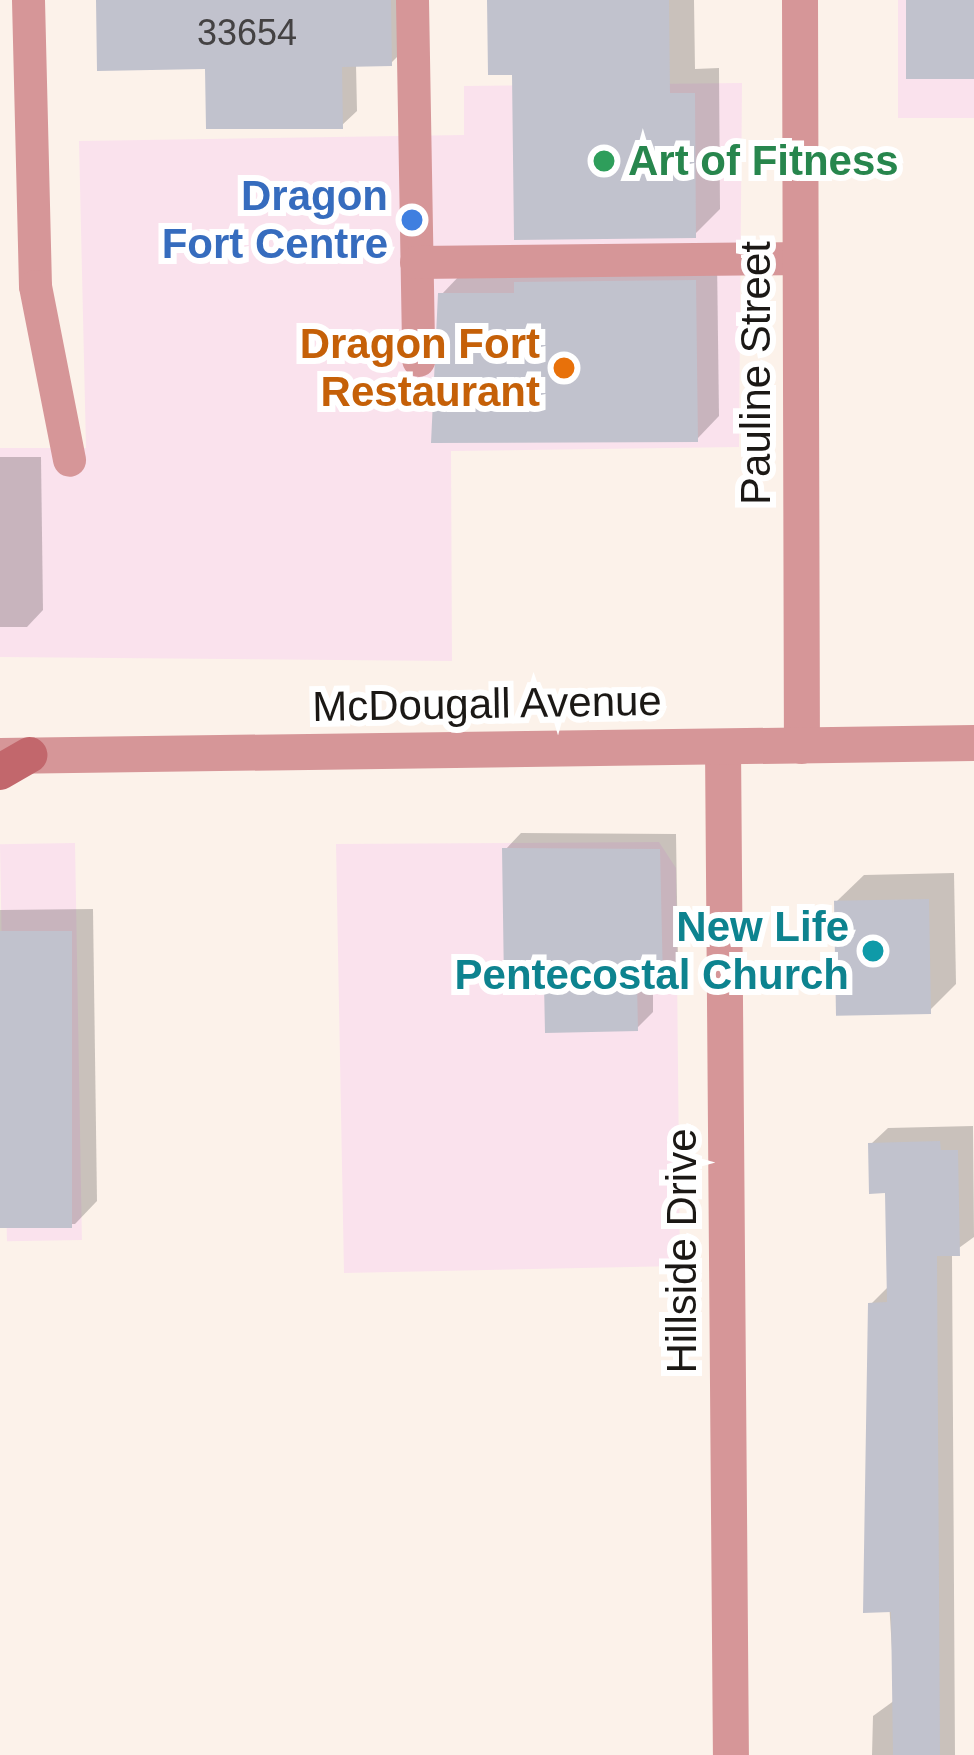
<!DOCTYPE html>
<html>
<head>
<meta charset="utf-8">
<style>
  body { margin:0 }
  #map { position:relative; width:974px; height:1755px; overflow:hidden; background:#fcf2ea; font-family:Arial,sans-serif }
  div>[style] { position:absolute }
  .commercial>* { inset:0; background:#fae2ed; transform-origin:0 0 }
  .shadow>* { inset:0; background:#0003 }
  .building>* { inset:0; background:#c1c2cd; transform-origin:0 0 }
  .service>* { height:33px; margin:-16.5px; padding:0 16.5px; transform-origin:16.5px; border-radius:16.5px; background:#d69698 }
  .minor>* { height:36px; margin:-18px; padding:0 18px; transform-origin:18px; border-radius:18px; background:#d69698 }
  .tertiary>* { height:36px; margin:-18px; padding:0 18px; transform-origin:18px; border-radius:18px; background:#d69698 }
  .secondary>* { height:36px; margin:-18px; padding:0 18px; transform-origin:18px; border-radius:18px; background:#c2676c }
  .dots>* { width:33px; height:33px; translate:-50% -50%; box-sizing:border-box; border:6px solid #fff; border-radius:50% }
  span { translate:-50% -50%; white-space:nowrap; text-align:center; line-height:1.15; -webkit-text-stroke:12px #fff; paint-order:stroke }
  .number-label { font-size:36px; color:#444243 }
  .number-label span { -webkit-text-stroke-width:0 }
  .leisure-label { font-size:42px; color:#27864d; font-weight:700 }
  .left { translate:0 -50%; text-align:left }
  .shop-label { font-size:42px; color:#366cbe; font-weight:700 }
  .right { translate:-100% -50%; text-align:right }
  .food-label { font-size:42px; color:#c56008; font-weight:700 }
  .street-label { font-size:42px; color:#1b1815 }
  .culture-label { font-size:42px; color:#0d838f; font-weight:700 }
</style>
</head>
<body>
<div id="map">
  <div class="commercial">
    <i style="left:898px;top:0;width:76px;height:118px"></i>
    <i style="clip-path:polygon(742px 83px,739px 447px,451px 451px,452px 661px,0 657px,0 448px,86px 448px,79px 141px,464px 135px,464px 86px)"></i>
    <i style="clip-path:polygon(659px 842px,676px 868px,680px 1266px,344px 1273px,336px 844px)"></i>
    <i style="left:75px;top:843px;width:397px;height:75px;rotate:89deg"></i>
  </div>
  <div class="shadow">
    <i style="clip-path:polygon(99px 0,409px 0,406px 48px,391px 63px,356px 64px,357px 111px,341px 126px,208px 66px)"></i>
    <i style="clip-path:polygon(490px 0,694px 0,695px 69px,719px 68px,720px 209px,694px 235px,515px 72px)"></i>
    <i style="clip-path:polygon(717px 259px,719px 416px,697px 439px,441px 295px,463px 272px)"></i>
    <i style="clip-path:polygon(0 457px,41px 457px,43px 610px,27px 627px,0 627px)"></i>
    <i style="clip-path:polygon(521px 833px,676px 834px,678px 962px,653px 979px,653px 1012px,637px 1028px,547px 980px,505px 850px)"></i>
    <i style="clip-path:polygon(954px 873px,956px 984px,929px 1011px,837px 901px,864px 875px)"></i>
    <i style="clip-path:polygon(93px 909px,97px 1201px,75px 1224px,0 1225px,0 910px)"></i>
    <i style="clip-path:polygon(973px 1126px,974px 1237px,952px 1253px,955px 1755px,872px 1755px,873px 1716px,895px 1700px,871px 1304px,887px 1288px,888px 1190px,871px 1144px,888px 1128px)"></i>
  </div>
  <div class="building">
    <i style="clip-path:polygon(96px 0,391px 0,392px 66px,342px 67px,343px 129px,206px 129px,205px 69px,97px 71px)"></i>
    <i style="clip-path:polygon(487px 0,669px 0,670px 93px,695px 93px,696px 238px,514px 240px,512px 75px,488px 75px)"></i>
    <i style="left:906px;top:0;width:68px;height:79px"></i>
    <i style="clip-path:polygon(696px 280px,698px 442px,431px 443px,438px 293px,514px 293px,514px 282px)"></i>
    <i style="clip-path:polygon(502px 848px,660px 849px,663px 982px,637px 982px,638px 1031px,545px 1033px,544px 983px,504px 984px)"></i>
    <i style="left:929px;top:899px;width:115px;height:95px;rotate:89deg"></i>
    <i style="left:0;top:931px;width:72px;height:297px"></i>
    <i style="clip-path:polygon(940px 1141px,941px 1150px,958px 1150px,960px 1256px,937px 1256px,940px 1755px,893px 1755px,891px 1612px,863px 1613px,868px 1303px,887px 1302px,885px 1193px,869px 1194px,868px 1143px)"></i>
  </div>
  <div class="service">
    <i style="left:28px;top:0;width:286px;rotate:88.6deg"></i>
    <i style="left:35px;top:286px;width:177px;rotate:78.9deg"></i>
    <i style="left:412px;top:0;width:360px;rotate:89deg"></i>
    <i style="left:416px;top:262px;width:384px;rotate:-0.6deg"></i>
  </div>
  <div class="minor">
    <i style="left:800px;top:0;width:746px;rotate:89.85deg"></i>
    <i style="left:723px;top:747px;width:1008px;rotate:89.55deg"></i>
  </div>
  <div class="tertiary">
    <i style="left:0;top:756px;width:974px;rotate:-0.76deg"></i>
  </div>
  <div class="secondary">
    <i style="left:0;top:772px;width:34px;rotate:-30deg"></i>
  </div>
  <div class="dots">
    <i style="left:604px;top:161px;background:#2e9e5b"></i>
    <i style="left:412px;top:220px;background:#3f7fe0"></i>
    <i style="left:564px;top:368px;background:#e8710a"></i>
    <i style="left:873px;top:951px;background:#0f9aa8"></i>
  </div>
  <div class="number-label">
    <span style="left:247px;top:33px">33654</span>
  </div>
  <div class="leisure-label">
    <span class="left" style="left:628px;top:161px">Art of Fitness</span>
  </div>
  <div class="shop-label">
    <span class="right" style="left:388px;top:220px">Dragon<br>Fort Centre</span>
  </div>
  <div class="food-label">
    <span class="right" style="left:540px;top:368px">Dragon Fort<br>Restaurant</span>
  </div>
  <div class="street-label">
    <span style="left:756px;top:373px;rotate:-90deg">Pauline Street</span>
    <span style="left:487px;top:704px;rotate:-1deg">McDougall Avenue</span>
    <span style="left:682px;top:1251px;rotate:-90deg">Hillside Drive</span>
  </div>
  <div class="culture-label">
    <span class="right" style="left:849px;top:951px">New Life<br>Pentecostal Church</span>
  </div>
</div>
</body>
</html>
